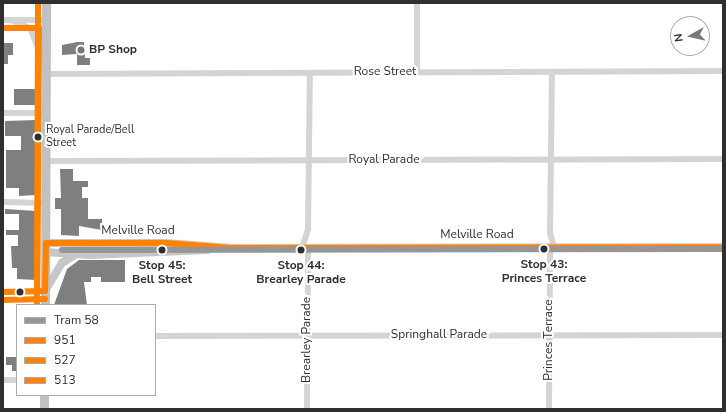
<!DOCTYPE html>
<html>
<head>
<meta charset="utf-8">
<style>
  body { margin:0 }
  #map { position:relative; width:726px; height:412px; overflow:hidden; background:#fff; font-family:"Nunito Sans",sans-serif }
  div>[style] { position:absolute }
  .building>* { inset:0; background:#7f7f7f; transform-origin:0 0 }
  .minor>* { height:6px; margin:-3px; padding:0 3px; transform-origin:3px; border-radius:3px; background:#d4d4d4 }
  .major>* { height:8px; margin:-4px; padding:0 4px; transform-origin:4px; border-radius:4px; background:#c7c7c7 }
  .highway>* { height:9px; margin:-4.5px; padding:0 4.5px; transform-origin:4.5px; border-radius:4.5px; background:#c1c1c1 }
  .tram>* { height:1px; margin:-0.5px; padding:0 0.5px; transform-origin:0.5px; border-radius:0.5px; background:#bbb }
  .bus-1>* { height:6px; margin:-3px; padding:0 3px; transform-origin:3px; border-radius:3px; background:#ff8200 }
  .bus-2>* { height:6px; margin:-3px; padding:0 3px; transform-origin:3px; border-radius:3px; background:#ff8200 }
  .bus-3>* { height:6px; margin:-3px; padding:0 3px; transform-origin:3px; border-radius:3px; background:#ff8200 }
  .tram-1>* { height:6px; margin:-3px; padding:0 3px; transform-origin:3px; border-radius:3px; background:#969696 }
  .dots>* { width:11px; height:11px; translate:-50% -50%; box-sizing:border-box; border:2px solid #fff; border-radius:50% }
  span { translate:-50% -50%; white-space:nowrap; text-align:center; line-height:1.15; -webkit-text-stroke:4px #fff; paint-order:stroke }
  .bus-label { font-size:11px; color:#2f2f2f }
  .left { translate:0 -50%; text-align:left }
  .poi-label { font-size:12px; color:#2f2f2f; font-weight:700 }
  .street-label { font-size:12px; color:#2f2f2f }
  .stop-label { font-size:12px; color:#2f2f2f; font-weight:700 }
  .frame { position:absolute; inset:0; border:4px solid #2f2f2f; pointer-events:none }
  .legend { position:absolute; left:16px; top:304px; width:140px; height:92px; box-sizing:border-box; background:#fff; border:1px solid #acacac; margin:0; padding:5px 7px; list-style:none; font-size:12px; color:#2f2f2f }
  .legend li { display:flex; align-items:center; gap:8px; height:20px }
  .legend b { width:20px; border:1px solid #acacac }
  .north { position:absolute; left:670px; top:16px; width:40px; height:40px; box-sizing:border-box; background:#fff; border:1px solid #acacac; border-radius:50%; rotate:262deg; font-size:11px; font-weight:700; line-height:16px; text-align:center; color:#2f2f2f }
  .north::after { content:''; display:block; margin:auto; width:14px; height:18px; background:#787878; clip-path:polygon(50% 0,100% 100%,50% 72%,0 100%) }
</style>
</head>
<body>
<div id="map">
  <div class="building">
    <i style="clip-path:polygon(77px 42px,84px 42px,85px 58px,90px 58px,90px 65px,77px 65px,77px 54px,62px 55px,62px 45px)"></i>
    <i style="clip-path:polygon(4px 43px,13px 43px,13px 55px,8px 55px,8px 64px,3px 64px)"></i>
    <i style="left:14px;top:89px;width:23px;height:16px"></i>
    <i style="clip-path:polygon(36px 120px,36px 195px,19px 196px,19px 188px,6px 188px,6px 150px,21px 150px,21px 136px,5px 136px,5px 121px)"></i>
    <i style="clip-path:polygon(60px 169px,73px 169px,73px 181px,88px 181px,88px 187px,82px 187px,82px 198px,88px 198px,88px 219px,102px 219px,102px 230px,79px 226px,79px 236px,61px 235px,61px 209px,55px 209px,55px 198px,61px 198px)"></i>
    <i style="clip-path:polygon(5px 209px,36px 211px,36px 280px,17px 279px,17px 268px,12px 268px,11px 246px,18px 246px,18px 235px,6px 235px,6px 230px,19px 230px,19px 214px,5px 214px)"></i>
    <i style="clip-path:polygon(79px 260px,125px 260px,125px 282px,101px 282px,101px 277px,91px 277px,91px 282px,84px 282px,87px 305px,54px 305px,67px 269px)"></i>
    <i style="clip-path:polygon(6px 357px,17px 357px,17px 371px,12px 371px,12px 365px,6px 365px)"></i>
  </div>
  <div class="minor">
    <i style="left:417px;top:3px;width:69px;rotate:90deg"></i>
    <i style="left:3px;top:20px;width:44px"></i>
    <i style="left:11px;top:20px;width:21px;rotate:23deg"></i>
    <i style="left:30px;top:28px;width:35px;rotate:68deg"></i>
    <i style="left:46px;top:70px;width:4px;rotate:76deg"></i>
    <i style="left:47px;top:74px;width:676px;rotate:-0.25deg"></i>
    <i style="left:552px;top:72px;width:161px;rotate:90.7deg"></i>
    <i style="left:550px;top:233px;width:15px;rotate:74deg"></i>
    <i style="left:3px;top:113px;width:43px"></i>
    <i style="left:46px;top:161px;width:677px;rotate:-0.17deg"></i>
    <i style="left:3px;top:202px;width:43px;rotate:1.3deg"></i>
    <i style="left:302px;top:248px;width:20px;rotate:-72deg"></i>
    <i style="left:308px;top:229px;width:156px;rotate:-89.3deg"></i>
    <i style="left:3px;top:292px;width:42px;rotate:-1.4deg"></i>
    <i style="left:155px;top:336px;width:568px;rotate:-0.1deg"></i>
    <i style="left:3px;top:380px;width:14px"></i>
    <i style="left:307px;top:409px;width:161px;rotate:-89.6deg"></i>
    <i style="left:549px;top:409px;width:162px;rotate:-89.6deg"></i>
  </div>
  <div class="major">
    <i style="left:46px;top:243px;width:120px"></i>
    <i style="left:166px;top:243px;width:65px;rotate:4.4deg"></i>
    <i style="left:231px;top:248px;width:492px;rotate:-0.1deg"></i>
    <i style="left:46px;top:252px;width:43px;rotate:4deg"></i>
    <i style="left:89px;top:255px;width:119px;rotate:-2.4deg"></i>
    <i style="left:45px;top:291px;width:33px;rotate:-59deg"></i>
    <i style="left:62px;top:263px;width:15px;rotate:-32deg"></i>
  </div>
  <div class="highway">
    <i style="left:45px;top:305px;width:302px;rotate:-89.8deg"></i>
    <i style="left:44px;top:409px;width:14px;rotate:-90deg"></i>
  </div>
  <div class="tram">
    <i style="left:62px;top:247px;width:59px;rotate:1.9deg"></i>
  </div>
  <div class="bus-1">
    <i style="left:45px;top:291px;width:48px;rotate:-88.8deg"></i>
    <i style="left:46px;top:243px;width:120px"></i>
    <i style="left:166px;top:243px;width:65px;rotate:4.4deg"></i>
    <i style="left:231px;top:248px;width:492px;rotate:-0.1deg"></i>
    <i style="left:3px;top:292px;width:42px;rotate:-1.4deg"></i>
  </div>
  <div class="bus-2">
    <i style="left:3px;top:28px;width:36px"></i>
    <i style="left:39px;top:28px;width:263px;rotate:90.4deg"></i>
    <i style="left:3px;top:300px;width:42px;rotate:-1.4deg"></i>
  </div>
  <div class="bus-3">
    <i style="left:37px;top:305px;width:302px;rotate:-89.8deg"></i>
  </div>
  <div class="tram-1">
    <i style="left:62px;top:250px;width:661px;rotate:-0.09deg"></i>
  </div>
  <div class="dots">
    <i style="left:81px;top:50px;background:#787878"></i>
    <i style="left:38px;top:137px;background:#2f2f2f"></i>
    <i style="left:544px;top:249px;background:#2f2f2f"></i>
    <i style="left:162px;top:250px;background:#2f2f2f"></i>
    <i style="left:301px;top:250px;background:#2f2f2f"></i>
    <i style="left:20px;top:292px;background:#2f2f2f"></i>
  </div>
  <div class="bus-label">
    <span class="left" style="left:46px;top:137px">Royal Parade/Bell<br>Street</span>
  </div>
  <div class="poi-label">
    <span class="left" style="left:89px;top:50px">BP Shop</span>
  </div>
  <div class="street-label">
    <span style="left:385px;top:72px">Rose Street</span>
    <span style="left:384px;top:160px">Royal Parade</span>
    <span style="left:138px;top:231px">Melville Road</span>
    <span style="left:477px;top:235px">Melville Road</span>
    <span style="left:439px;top:335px">Springhall Parade</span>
    <span style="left:307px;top:340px;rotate:-90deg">Brearley Parade</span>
    <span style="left:549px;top:340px;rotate:-90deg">Princes Terrace</span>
  </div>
  <div class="stop-label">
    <span style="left:544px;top:272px">Stop 43:<br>Princes Terrace</span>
    <span style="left:162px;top:273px">Stop 45:<br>Bell Street</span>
    <span style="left:301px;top:273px">Stop 44:<br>Brearley Parade</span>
  </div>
  <div class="frame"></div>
  <ul class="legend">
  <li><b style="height:5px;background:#969696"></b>Tram 58</li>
  <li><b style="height:5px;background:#ff8200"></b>951</li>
  <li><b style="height:5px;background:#ff8200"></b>527</li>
  <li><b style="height:5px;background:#ff8200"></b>513</li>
  </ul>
  <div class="north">N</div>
</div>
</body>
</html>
